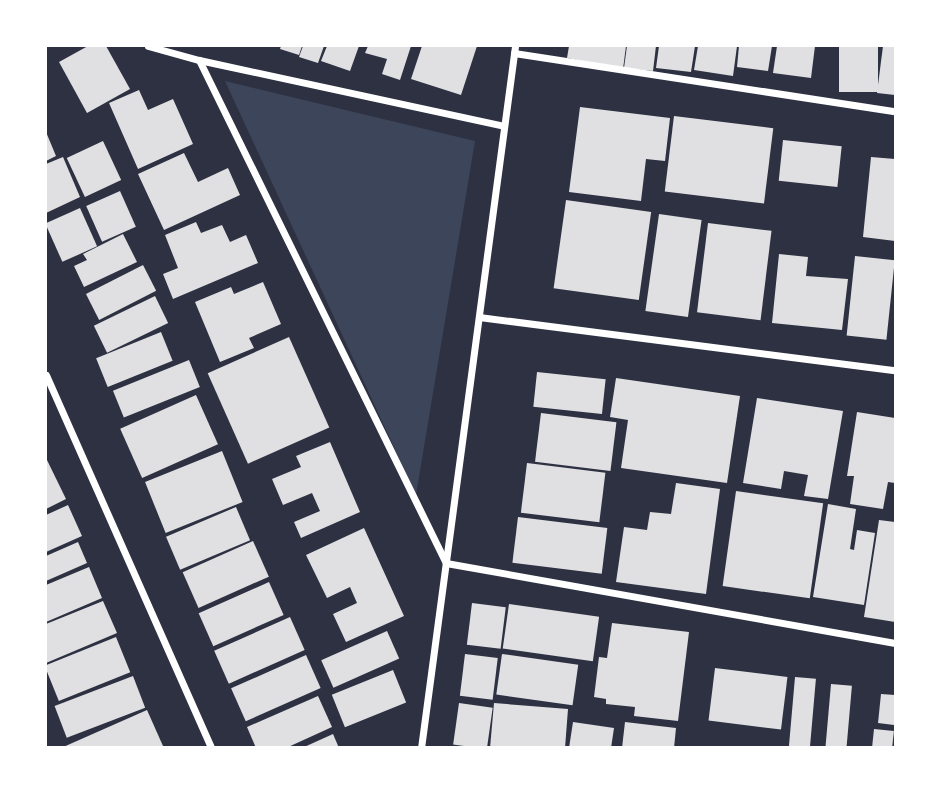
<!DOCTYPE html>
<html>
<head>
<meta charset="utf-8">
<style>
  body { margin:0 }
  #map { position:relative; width:941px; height:793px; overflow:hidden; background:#2d3142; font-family:Arial,sans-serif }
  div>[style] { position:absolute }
  .green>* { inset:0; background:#3c4559 }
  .building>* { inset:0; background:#e0e0e3; transform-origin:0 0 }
  .minor>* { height:7px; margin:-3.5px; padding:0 3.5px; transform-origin:3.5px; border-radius:3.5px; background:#fff }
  span { translate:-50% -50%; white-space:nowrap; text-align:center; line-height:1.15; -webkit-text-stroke:7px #fff; paint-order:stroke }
  .frame { position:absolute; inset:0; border:47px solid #fff; pointer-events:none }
</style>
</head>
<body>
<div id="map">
  <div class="green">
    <i style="clip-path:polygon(225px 81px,475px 141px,416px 495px)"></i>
  </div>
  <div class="building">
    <i style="clip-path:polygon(88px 46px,106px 46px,130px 89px,87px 113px,59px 62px)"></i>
    <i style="clip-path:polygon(281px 46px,302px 46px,299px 55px,280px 49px)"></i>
    <i style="clip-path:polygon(303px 46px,324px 46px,318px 63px,299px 57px)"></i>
    <i style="clip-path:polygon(327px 46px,359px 46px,350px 71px,321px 61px)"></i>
    <i style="clip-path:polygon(368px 46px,411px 46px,400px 80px,382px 74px,387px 59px,365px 53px)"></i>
    <i style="clip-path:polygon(422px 46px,477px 46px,461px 95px,411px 79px)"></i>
    <i style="clip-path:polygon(569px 46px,626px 46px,623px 69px,567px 58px)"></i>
    <i style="clip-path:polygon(627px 46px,656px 46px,653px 71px,624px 68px)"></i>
    <i style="clip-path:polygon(659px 46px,695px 46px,691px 72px,656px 68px)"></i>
    <i style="clip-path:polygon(698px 46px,737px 46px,733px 76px,694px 70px)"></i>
    <i style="clip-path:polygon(739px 46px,772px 46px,768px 71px,737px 67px)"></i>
    <i style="clip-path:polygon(777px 46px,815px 46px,811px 78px,773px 73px)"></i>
    <i style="left:839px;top:46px;width:39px;height:46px"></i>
    <i style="clip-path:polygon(883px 46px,895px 46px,895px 95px,877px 93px)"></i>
    <i style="clip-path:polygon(139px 90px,148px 110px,173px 99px,193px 144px,138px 169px,109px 103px)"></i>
    <i style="clip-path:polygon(580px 107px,670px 118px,665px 161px,646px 159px,641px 201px,569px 192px)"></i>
    <i style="left:674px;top:116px;width:100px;height:76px;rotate:7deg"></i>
    <i style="clip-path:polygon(46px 132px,56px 156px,46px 161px)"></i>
    <i style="left:783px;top:140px;width:59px;height:41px;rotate:6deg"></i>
    <i style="left:103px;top:141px;width:43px;height:40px;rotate:65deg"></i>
    <i style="clip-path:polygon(184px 153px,198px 182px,228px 168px,240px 195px,164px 230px,138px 174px)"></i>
    <i style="clip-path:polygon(63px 157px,80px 197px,46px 213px,46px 164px)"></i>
    <i style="clip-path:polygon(871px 157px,895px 159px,895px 241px,863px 237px)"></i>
    <i style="left:120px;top:191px;width:39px;height:37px;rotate:66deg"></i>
    <i style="left:566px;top:200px;width:86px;height:89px;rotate:8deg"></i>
    <i style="left:80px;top:208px;width:42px;height:38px;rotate:66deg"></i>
    <i style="left:659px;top:214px;width:43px;height:98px;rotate:8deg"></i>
    <i style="clip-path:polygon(196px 222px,201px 233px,222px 225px,230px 242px,246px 235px,258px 263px,173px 299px,163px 274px,178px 268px,165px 235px)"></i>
    <i style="left:708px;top:223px;width:64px;height:90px;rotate:7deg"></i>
    <i style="clip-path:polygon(123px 234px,137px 262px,84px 287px,74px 266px,87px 260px,83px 254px)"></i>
    <i style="clip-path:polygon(779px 254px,808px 257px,806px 276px,848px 279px,842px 330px,772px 323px)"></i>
    <i style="left:855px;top:256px;width:40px;height:80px;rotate:6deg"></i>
    <i style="left:143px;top:265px;width:29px;height:64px;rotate:63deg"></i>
    <i style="clip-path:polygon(263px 282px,281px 324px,249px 338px,254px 348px,220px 362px,195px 302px,231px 287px,234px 294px)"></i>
    <i style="left:155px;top:296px;width:30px;height:68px;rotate:64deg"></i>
    <i style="left:161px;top:332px;width:31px;height:70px;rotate:68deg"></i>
    <i style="left:289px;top:337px;width:99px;height:89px;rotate:66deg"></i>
    <i style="left:189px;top:360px;width:29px;height:82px;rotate:68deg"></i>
    <i style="left:537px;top:372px;width:69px;height:35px;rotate:6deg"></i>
    <i style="clip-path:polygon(616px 378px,740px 396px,727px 483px,621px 468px,628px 420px,610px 417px)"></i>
    <i style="left:196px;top:395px;width:54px;height:83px;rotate:66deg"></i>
    <i style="clip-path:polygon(757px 398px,843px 411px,828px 499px,804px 496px,808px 475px,784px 471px,781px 489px,743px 483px)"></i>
    <i style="clip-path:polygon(857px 412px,895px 418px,895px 483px,888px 482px,883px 509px,850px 504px,854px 476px,847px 476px)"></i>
    <i style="left:541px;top:413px;width:76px;height:49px;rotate:7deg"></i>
    <i style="clip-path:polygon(330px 442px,360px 512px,301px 538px,294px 522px,320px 511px,312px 493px,283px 505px,272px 479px,301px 467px,296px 456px)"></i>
    <i style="left:222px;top:451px;width:55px;height:83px;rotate:68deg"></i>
    <i style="clip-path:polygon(46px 458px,66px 499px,46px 509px)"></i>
    <i style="left:527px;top:463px;width:79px;height:50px;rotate:7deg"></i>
    <i style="clip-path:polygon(676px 483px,720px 489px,706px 594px,616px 582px,624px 527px,647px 530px,650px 512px,671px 514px)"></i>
    <i style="left:736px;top:491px;width:88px;height:96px;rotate:8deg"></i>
    <i style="clip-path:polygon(828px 504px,856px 509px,850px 549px,854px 550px,857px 530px,875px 533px,864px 605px,813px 597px)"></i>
    <i style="clip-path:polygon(68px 505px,82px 536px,46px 552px,46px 515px)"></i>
    <i style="left:236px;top:507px;width:36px;height:76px;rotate:67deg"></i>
    <i style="left:518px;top:517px;width:90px;height:46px;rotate:7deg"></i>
    <i style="clip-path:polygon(879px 520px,895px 522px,895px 622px,864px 617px)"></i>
    <i style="clip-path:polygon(364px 528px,404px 616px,346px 642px,333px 614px,357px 603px,350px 587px,327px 598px,306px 555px)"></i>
    <i style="left:253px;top:541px;width:39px;height:77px;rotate:66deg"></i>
    <i style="clip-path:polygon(78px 542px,87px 563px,46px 581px,46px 556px)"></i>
    <i style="clip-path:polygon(89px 567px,102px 598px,46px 622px,46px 585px)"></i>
    <i style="left:269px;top:582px;width:36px;height:77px;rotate:66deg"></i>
    <i style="clip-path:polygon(103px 601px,117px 633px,46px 663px,46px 624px)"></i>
    <i style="left:472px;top:603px;width:34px;height:42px;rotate:7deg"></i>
    <i style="left:509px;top:604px;width:91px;height:45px;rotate:8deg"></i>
    <i style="left:290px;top:617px;width:36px;height:83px;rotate:66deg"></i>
    <i style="clip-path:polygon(612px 623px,689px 632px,678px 721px,634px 716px,635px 707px,606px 704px,606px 699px,594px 697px,599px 657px,607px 658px)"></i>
    <i style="left:387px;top:631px;width:30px;height:72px;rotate:66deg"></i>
    <i style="left:116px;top:637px;width:38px;height:77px;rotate:68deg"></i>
    <i style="left:465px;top:654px;width:33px;height:42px;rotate:7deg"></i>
    <i style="left:502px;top:654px;width:77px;height:41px;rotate:8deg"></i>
    <i style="left:306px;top:655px;width:36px;height:82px;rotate:66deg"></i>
    <i style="left:715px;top:668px;width:73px;height:53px;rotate:7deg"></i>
    <i style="left:393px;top:670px;width:35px;height:66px;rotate:68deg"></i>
    <i style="left:133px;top:676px;width:34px;height:84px;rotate:69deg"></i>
    <i style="left:795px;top:677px;width:21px;height:71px;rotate:5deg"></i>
    <i style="left:831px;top:684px;width:21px;height:64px;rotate:5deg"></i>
    <i style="clip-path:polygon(881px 694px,895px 695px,894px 725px,878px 723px)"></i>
    <i style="clip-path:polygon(318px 696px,332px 727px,286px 748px,256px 748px,247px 727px)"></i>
    <i style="left:459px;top:703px;width:34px;height:42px;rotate:8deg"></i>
    <i style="clip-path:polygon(494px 703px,568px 709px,565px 748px,490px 748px)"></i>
    <i style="clip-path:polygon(147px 710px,163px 746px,160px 748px,61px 748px)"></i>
    <i style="clip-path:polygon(573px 722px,614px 728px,611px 748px,569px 748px)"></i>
    <i style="clip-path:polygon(625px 722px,676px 728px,674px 748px,622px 748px)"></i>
    <i style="left:874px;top:729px;width:20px;height:19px;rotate:6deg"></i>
    <i style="clip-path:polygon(333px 734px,339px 748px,302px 748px)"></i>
  </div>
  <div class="minor">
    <i style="left:148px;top:46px;width:53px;rotate:15.4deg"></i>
    <i style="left:199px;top:60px;width:312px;rotate:12.2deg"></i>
    <i style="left:514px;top:53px;width:385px;rotate:8.7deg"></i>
    <i style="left:199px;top:60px;width:560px;rotate:63.85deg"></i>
    <i style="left:446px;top:563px;width:456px;rotate:10.1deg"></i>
    <i style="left:479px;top:317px;width:419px;rotate:7.3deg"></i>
    <i style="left:46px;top:375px;width:408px;rotate:66.1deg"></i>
    <i style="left:421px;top:748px;width:708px;rotate:-82.37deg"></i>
  </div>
  <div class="frame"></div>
</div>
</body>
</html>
